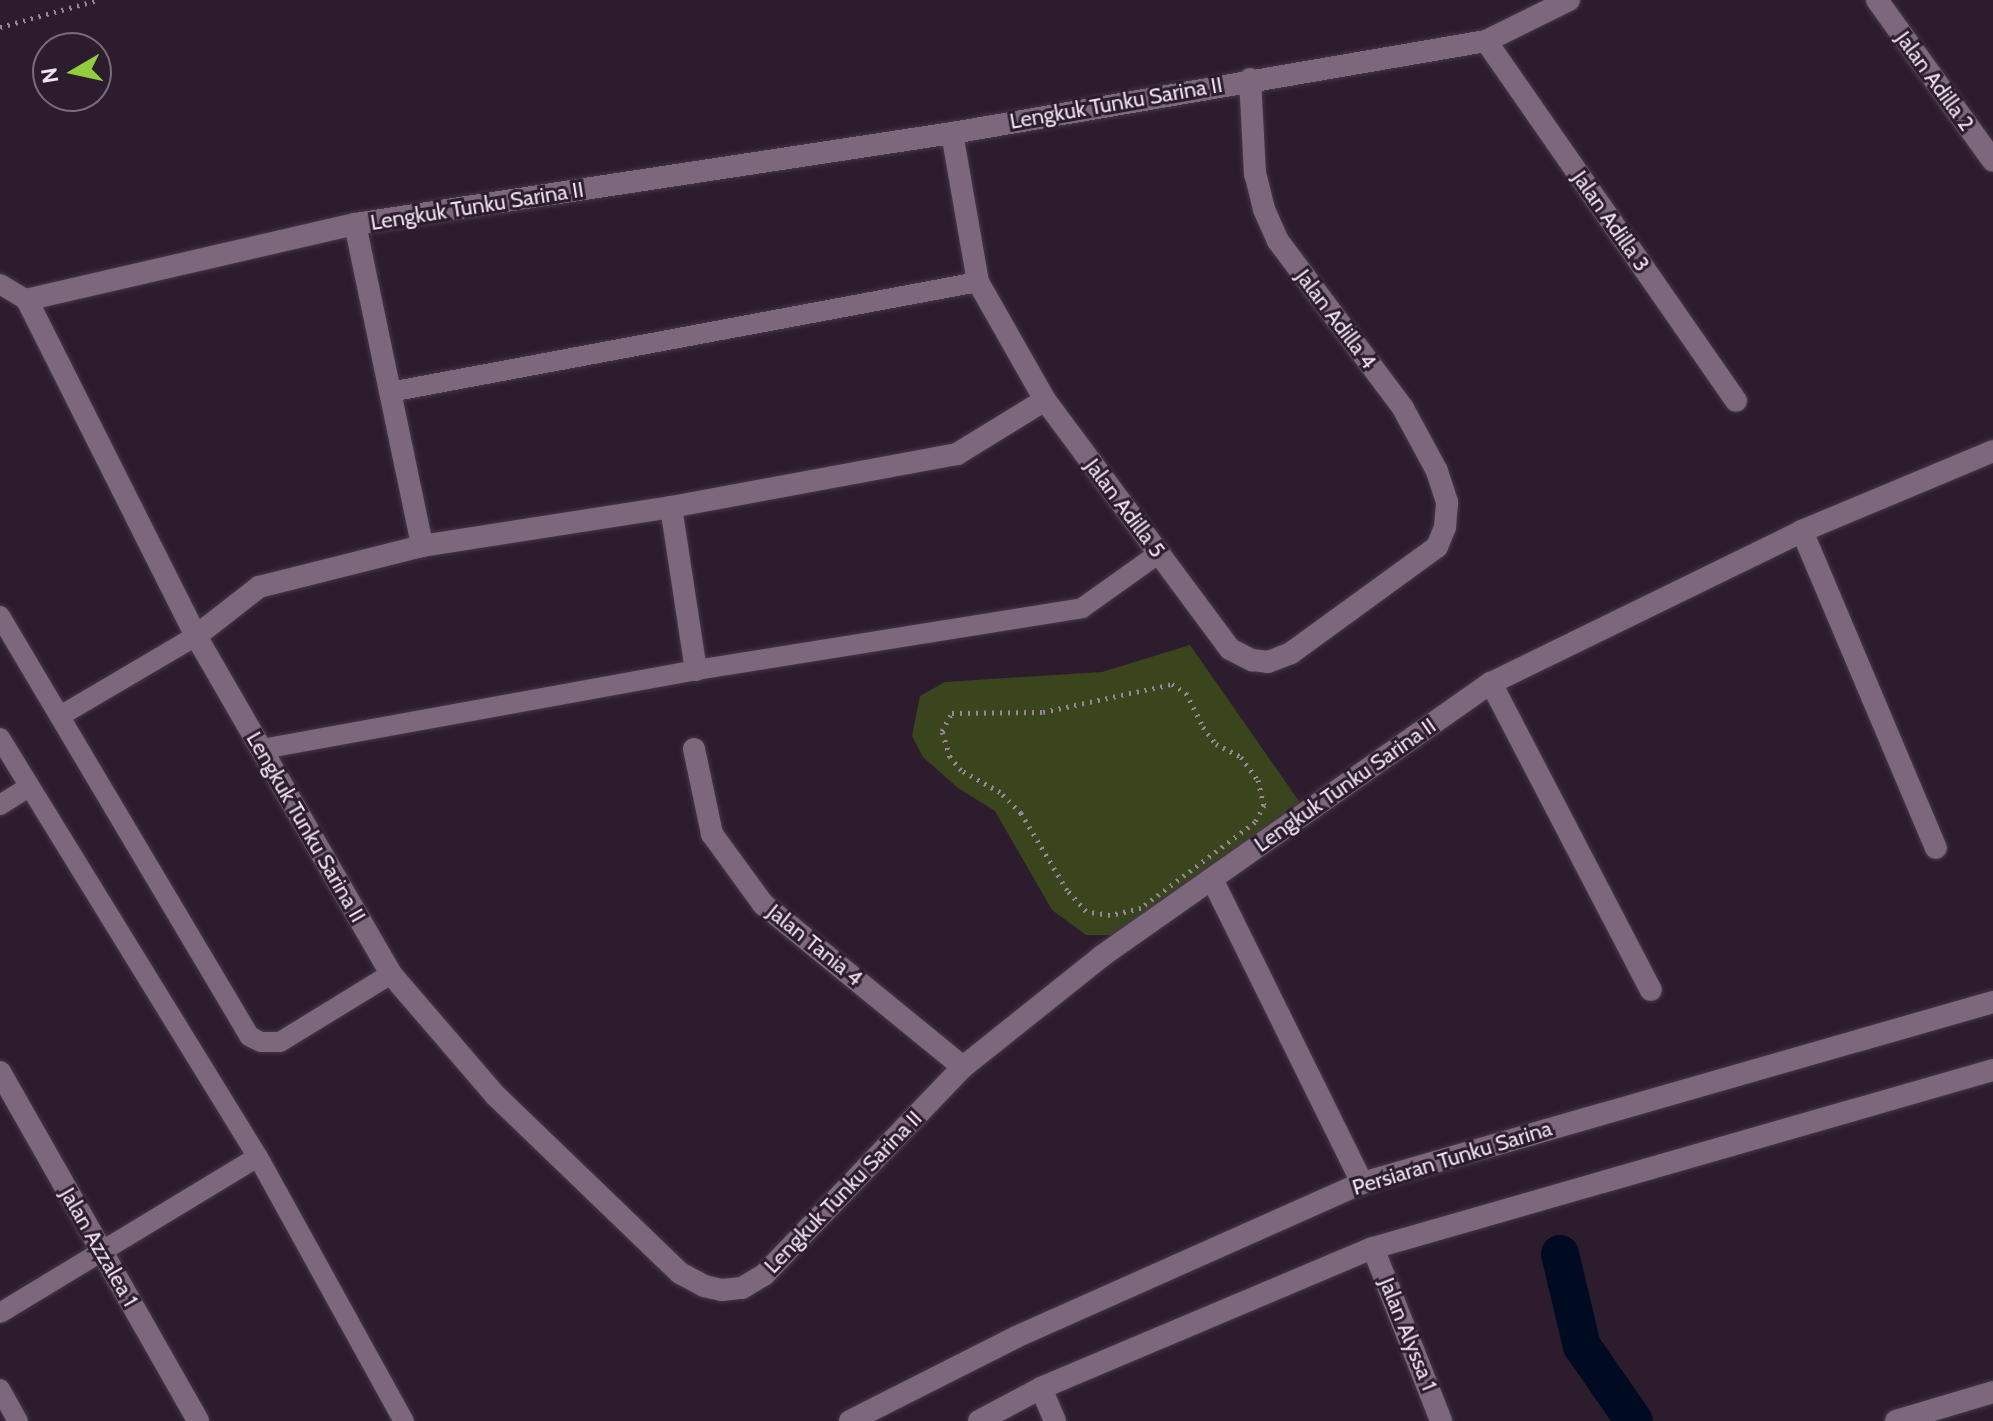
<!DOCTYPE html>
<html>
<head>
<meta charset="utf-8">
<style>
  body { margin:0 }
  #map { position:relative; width:1993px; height:1421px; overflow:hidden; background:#2d1c2e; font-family:Cabin,sans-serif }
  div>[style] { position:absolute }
  .green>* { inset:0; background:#3a451e }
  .canal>* { height:38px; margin:-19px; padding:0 19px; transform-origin:19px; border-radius:19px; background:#000a21 }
  .path>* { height:5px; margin-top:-2.5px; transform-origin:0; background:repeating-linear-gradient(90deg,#968897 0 2px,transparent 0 8px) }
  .roads { filter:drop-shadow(0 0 2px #453746) drop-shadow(0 0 2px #453746) }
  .service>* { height:20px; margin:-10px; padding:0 10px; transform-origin:10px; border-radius:10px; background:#7c677c }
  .minor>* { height:22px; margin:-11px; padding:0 11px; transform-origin:11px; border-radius:11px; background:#7c677c }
  .tertiary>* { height:22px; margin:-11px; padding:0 11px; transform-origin:11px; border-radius:11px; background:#7c677c }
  span { translate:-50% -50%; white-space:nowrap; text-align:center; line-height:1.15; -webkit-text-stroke:6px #2d1c2e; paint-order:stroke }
  .street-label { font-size:22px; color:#efe3ef }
  .north { position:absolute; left:32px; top:32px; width:80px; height:80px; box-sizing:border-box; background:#2d1c2e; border:2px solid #7b6c7b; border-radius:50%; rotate:261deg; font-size:22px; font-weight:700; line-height:32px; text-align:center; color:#efe3ef }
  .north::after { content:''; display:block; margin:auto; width:28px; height:36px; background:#91cd3f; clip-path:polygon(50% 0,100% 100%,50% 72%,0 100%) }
</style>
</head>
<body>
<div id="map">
  <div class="green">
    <i style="clip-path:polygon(1190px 645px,1301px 804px,1115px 935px,1086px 935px,1052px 910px,995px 811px,958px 788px,923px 757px,912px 736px,920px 696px,945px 682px,1102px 672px)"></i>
  </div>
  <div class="canal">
    <i style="left:1560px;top:1254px;width:95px;rotate:76.6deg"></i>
    <i style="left:1582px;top:1346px;width:91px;rotate:55.3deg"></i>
  </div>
  <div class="path">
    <i style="left:0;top:27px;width:102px;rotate:-15.4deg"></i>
    <i style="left:1172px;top:684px;width:17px;rotate:33deg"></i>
    <i style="left:1186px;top:693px;width:38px;rotate:63deg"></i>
    <i style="left:1203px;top:727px;width:21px;rotate:53deg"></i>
    <i style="left:1216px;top:744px;width:28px;rotate:27deg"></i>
    <i style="left:1241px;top:757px;width:29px;rotate:54deg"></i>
    <i style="left:1258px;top:780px;width:26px;rotate:77deg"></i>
    <i style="left:1264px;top:805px;width:19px;rotate:118deg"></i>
    <i style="left:1255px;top:822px;width:143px;rotate:143deg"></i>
    <i style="left:1141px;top:908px;width:32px;rotate:167deg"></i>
    <i style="left:1110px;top:915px;width:24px;rotate:-171deg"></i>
    <i style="left:1086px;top:911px;width:28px;rotate:-132deg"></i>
    <i style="left:1067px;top:890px;width:90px;rotate:-120.9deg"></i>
    <i style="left:1021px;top:813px;width:30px;rotate:-135deg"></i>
    <i style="left:1000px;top:792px;width:45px;rotate:-150.6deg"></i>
    <i style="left:961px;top:770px;width:17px;rotate:-130deg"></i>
    <i style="left:950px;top:757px;width:27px;rotate:-107deg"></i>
    <i style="left:942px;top:731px;width:21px;rotate:-61deg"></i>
    <i style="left:952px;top:713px;width:91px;rotate:-0.6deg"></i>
    <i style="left:1043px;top:712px;width:132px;rotate:-12.2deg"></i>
  </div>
  <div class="roads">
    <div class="service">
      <i style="left:0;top:284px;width:31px;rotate:31deg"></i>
      <i style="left:390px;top:392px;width:598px;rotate:-10.6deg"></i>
      <i style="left:0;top:616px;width:488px;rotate:59.3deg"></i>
      <i style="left:249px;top:1036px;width:13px;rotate:27deg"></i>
      <i style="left:261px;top:1042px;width:19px"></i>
      <i style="left:280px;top:1042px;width:130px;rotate:-31.5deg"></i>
      <i style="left:60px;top:716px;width:158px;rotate:-30.5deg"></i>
      <i style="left:0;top:738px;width:492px;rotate:58.4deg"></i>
      <i style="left:258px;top:1157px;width:302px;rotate:61.1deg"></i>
      <i style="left:262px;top:749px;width:441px;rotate:-10.3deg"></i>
      <i style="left:696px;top:670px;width:391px;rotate:-9.1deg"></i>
      <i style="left:1082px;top:608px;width:95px;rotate:-35.5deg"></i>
      <i style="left:0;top:805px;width:34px;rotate:-32deg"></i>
      <i style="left:0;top:1313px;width:301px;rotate:-31.2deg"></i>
      <i style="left:0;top:1389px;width:37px;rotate:61deg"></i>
    </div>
    <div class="minor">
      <i style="left:1569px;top:0;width:93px;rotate:153.7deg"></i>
      <i style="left:1486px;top:41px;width:542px;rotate:170.22deg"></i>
      <i style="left:952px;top:133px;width:604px;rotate:171.33deg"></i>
      <i style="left:355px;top:224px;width:337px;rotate:167deg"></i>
      <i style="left:27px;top:300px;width:376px;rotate:63.3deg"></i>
      <i style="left:196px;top:636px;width:390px;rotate:60deg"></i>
      <i style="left:391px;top:974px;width:160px;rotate:49.3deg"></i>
      <i style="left:495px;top:1095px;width:257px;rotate:43.9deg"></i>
      <i style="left:680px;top:1273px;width:27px;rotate:28deg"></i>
      <i style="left:704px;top:1286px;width:18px;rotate:13deg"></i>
      <i style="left:722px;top:1290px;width:20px;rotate:-6deg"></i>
      <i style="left:742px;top:1288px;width:26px;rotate:-31deg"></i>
      <i style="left:764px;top:1275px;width:288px;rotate:-46.3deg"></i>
      <i style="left:963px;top:1067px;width:178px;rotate:-38.6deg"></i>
      <i style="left:1102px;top:956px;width:475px;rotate:-35.1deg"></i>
      <i style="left:1491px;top:683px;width:346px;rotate:-26deg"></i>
      <i style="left:1802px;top:531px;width:207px;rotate:-22.7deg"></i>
      <i style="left:1877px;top:0;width:198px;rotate:54.2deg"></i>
      <i style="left:1486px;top:41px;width:438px;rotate:55.2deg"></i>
      <i style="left:952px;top:133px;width:151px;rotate:80.1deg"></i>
      <i style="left:978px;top:282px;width:136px;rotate:60.4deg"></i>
      <i style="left:1045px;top:400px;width:310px;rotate:53.4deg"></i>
      <i style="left:1230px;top:649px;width:25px;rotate:27deg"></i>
      <i style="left:1252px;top:660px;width:16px;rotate:7deg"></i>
      <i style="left:1268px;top:662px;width:25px;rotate:-21deg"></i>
      <i style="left:1291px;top:653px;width:180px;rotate:-36deg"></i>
      <i style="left:1437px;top:547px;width:22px;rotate:-68deg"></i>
      <i style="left:1445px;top:527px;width:25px;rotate:-85deg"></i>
      <i style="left:1447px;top:502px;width:33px;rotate:-108deg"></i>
      <i style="left:1437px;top:471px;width:72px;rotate:-118.4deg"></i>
      <i style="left:1403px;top:408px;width:209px;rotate:-126.8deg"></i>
      <i style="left:1278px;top:241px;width:35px;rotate:-114deg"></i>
      <i style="left:1264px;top:209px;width:36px;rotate:-104deg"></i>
      <i style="left:1255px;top:174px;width:95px;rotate:-93deg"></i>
      <i style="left:355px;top:224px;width:329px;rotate:78.2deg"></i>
      <i style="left:671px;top:507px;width:165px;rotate:81.3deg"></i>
      <i style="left:1802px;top:531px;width:344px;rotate:67.1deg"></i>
      <i style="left:196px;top:636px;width:80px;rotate:-37.9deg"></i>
      <i style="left:259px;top:587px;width:168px;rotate:-14.1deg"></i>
      <i style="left:422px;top:546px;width:252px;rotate:-8.9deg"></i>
      <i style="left:671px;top:507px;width:291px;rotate:-10.5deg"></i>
      <i style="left:957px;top:454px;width:103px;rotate:-31.5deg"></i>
      <i style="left:1491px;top:683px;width:346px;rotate:62.5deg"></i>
      <i style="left:694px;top:749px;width:87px;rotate:78deg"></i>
      <i style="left:712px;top:834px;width:87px;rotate:53.9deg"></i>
      <i style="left:763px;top:904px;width:258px;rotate:39.2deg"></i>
      <i style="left:1212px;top:879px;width:339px;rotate:63.7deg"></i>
      <i style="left:0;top:1072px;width:401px;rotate:60.4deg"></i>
      <i style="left:1373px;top:1248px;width:186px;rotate:68.5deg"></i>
      <i style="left:1041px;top:1388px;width:36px;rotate:67deg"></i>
      <i style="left:1896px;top:1421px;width:101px;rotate:-16.6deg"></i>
    </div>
    <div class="tertiary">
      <i style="left:850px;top:1421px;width:186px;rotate:-26.8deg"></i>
      <i style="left:1016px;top:1337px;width:379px;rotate:-24deg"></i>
      <i style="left:1362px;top:1183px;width:656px;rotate:-16.01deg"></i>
      <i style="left:979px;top:1421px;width:70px;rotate:-28deg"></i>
      <i style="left:1041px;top:1388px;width:360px;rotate:-22.9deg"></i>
      <i style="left:1373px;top:1248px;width:645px;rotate:-16.02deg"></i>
    </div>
  </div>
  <div class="street-label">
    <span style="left:1935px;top:81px;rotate:54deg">Jalan Adilla 2</span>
    <span style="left:1116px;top:103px;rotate:-10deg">Lengkuk Tunku Sarina II</span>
    <span style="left:477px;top:206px;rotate:-9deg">Lengkuk Tunku Sarina II</span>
    <span style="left:1611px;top:221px;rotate:55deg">Jalan Adilla 3</span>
    <span style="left:1336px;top:319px;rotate:53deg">Jalan Adilla 4</span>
    <span style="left:1125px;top:508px;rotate:53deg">Jalan Adilla 5</span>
    <span style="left:1345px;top:785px;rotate:-35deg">Lengkuk Tunku Sarina II</span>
    <span style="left:306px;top:827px;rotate:60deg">Lengkuk Tunku Sarina II</span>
    <span style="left:815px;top:945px;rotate:39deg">Jalan Tania 4</span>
    <span style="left:1452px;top:1158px;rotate:-17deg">Persiaran Tunku Sarina</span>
    <span style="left:843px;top:1192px;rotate:-46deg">Lengkuk Tunku Sarina II</span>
    <span style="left:99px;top:1247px;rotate:60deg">Jalan Azzalea 1</span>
    <span style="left:1408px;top:1334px;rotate:68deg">Jalan Alyssa 1</span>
  </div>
  <div class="north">N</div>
</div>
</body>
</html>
